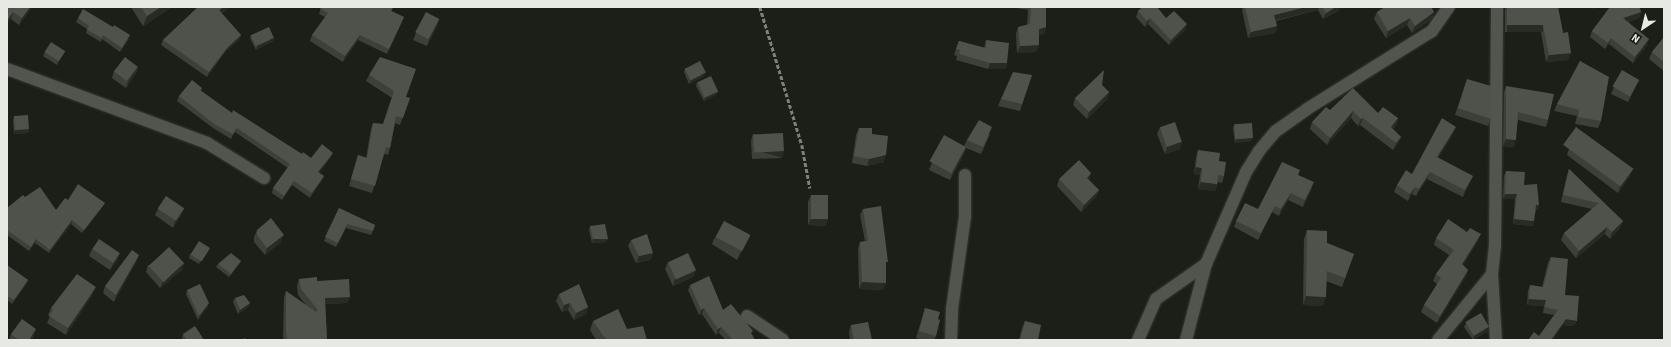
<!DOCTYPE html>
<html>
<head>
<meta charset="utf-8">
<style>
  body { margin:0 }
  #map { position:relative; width:1671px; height:347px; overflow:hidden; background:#1c1f18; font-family:"Source Sans 3",sans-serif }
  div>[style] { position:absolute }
  .path>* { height:2.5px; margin-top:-1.25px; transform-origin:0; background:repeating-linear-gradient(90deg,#7e817a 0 4px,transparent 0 6px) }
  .roads { filter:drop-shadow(0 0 1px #383a35) drop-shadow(0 0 1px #383a35) }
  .street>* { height:12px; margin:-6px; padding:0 6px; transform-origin:6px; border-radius:6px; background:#51554d }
  .wall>* { inset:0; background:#3d4038 }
  .shaded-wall>* { inset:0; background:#282b23; transform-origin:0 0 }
  .building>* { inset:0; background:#4f524a; transform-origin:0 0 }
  span { translate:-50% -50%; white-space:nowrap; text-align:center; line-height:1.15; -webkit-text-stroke:3.5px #13150f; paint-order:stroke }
  .frame { position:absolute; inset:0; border:8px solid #e7e9e4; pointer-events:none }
  .north { position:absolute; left:1623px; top:8px; width:40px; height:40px; -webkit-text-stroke:3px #13150f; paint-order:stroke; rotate:215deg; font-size:11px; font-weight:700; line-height:16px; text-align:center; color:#e7e9e4 }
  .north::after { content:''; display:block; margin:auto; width:14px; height:18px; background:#e7e9e4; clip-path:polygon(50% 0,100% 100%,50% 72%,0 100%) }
</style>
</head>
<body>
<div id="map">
  <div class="path">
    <i style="left:760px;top:7px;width:144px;rotate:73.1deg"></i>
    <i style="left:802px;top:145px;width:44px;rotate:79.5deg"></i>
  </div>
  <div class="roads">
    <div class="street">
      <i style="left:7px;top:69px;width:213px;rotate:20.3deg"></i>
      <i style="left:207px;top:143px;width:67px;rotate:31.6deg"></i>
      <i style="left:747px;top:316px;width:43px;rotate:33.7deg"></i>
      <i style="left:951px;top:340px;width:31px;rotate:-88deg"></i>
      <i style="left:952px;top:309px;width:93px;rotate:-82deg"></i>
      <i style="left:965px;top:217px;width:42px;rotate:-90deg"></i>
      <i style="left:1138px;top:340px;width:45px;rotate:-66.3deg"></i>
      <i style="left:1156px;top:299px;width:61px;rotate:-35deg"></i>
      <i style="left:1186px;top:340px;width:79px;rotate:-75.3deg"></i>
      <i style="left:1206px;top:264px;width:100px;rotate:-66.5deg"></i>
      <i style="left:1246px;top:172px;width:25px;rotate:-58deg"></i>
      <i style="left:1259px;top:151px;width:26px;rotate:-50deg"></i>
      <i style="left:1276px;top:131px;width:38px;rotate:-35deg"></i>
      <i style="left:1307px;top:109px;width:147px;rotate:-32deg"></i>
      <i style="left:1432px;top:31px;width:29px;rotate:-55deg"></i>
      <i style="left:1438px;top:340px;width:85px;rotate:-50.7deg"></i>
      <i style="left:1496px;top:340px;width:66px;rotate:-93.5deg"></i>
      <i style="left:1492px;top:274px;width:29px;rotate:-84deg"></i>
      <i style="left:1495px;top:245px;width:238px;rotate:-89.5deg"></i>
    </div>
  </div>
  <div class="wall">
    <i style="clip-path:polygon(7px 7px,32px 7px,19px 25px,11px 19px)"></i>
    <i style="clip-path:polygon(131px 7px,172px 7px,143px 26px)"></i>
    <i style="clip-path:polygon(198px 7px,230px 7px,221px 13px,241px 35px,239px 40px,225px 52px,207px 77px,161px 45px,163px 40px)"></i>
    <i style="clip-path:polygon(321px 7px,394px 7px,391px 11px,404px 17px,387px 54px,358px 40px,343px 62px,310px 41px,312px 35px,325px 17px,319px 14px)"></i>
    <i style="clip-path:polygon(1016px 7px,1045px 7px,1046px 27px,1044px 34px,1039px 35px,1039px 45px,1036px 52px,1017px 53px,1016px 34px,1018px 27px,1027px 25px,1028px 10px,1016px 8px)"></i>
    <i style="clip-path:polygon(1243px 7px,1340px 7px,1338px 11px,1323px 19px,1318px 10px,1276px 21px,1277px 26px,1275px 33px,1248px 38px,1242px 10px)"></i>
    <i style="clip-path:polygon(1385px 7px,1433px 7px,1432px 9px,1434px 12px,1432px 19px,1412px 33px,1407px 25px,1386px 38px,1374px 19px,1377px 12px)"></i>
    <i style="clip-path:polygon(1506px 7px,1558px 7px,1563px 33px,1571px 53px,1568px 60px,1546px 62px,1541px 32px,1505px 32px,1505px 10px)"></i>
    <i style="clip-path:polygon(1610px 7px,1661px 7px,1640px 8px,1641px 12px,1639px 18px,1628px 22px,1647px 45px,1633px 63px,1609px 44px,1605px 49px,1590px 37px,1592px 31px)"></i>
    <i style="clip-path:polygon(1138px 11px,1166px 18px,1185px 30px,1169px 45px,1148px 24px,1145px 27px,1136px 17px)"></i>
    <i style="clip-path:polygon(78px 18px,129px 39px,120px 52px,102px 39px,101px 42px,86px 33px,87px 29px,76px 22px)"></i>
    <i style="clip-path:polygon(439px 19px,437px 26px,427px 46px,413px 40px,416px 33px)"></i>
    <i style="clip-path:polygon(251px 35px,273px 41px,256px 50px,250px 38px)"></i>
    <i style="clip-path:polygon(1664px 37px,1664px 71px,1649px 59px,1652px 52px)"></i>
    <i style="clip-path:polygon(986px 40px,1007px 63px,1005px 69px,988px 69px,956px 60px,957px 56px,954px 55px,959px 41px,984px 48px)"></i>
    <i style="clip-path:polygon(65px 51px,63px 54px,57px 65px,43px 56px,45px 52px)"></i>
    <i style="clip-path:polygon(1580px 61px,1601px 121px,1598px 128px,1575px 124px,1577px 116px,1554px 111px,1557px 104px)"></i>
    <i style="clip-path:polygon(138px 67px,136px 73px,126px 88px,112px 78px,114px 71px)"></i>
    <i style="clip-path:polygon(685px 68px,704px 76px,689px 84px,684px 72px)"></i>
    <i style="clip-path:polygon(369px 75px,406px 97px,410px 98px,400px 125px,395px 123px,390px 148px,388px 155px,384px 154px,372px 193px,349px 186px,358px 155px,366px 158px,371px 129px,373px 123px,383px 124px,392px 98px,366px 81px)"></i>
    <i style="clip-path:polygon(1032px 75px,1020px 111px,998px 106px,1001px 99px)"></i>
    <i style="clip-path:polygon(1467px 79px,1491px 119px,1488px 126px,1455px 115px)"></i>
    <i style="clip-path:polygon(697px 82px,718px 91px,717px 94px,704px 101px,696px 86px)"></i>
    <i style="clip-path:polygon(1102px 85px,1109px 92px,1107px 99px,1087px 119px,1073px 105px,1075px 98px)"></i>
    <i style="clip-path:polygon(1506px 86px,1548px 120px,1546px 127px,1518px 120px,1514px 147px,1503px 146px,1504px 92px)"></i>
    <i style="clip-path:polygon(1636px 86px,1628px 102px,1611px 94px,1614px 87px)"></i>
    <i style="clip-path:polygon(202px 88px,201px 91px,232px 113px,302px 154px,311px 158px,331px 157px,319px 173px,324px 176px,322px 180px,310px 198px,292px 185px,282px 200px,272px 193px,273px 188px,288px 168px,235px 132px,231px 139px,213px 128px,177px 101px,179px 96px)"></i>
    <i style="clip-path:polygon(1330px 110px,1378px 113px,1398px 118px,1396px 125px,1393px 129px,1401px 137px,1398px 144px,1393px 150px,1360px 125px,1358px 126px,1351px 118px,1327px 145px,1310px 129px,1312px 122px)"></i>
    <i style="clip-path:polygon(14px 116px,29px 129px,28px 133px,14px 134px,13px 120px)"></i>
    <i style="clip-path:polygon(1234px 125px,1251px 141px,1235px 143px,1233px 128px)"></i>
    <i style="clip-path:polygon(1160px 127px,1180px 149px,1165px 154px,1157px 134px)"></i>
    <i style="clip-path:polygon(1576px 127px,1630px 176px,1618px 193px,1567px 155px)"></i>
    <i style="clip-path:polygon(859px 128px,872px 134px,884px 162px,867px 166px,852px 163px,856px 135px)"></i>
    <i style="clip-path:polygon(753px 134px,782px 158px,752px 159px,751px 141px)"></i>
    <i style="clip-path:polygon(990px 134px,981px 154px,966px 148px,964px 154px,950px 180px,929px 170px,932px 163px,964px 146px,967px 140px)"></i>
    <i style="clip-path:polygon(1453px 134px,1438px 158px,1473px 176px,1470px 182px,1463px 197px,1427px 179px,1416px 196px,1412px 194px,1408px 201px,1394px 192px,1397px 185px,1412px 174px)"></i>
    <i style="clip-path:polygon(1198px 150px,1219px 161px,1224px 176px,1222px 183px,1218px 182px,1215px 191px,1198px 189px,1200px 175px,1194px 174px,1196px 157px)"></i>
    <i style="clip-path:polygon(1569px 169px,1623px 221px,1620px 228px,1610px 239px,1605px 234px,1576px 258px,1561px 240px,1564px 233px,1592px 209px,1561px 202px,1567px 175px)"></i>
    <i style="clip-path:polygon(1506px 171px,1524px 185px,1539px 205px,1537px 210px,1536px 210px,1532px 226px,1513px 224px,1515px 199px,1503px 199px,1504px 176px)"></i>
    <i style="clip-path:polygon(1091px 173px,1089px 180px,1099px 190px,1096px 197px,1081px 212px,1057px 186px,1059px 179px)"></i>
    <i style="clip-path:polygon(1298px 175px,1312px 188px,1303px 207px,1288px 200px,1279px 216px,1272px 212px,1258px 240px,1234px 227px,1236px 221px,1258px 209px)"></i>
    <i style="clip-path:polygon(811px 195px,828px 219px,825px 226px,808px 225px,808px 202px)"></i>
    <i style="clip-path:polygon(25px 197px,56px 210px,68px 200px,105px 203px,103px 206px,82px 233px,71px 224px,49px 253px,35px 243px,29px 251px,7px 235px,7px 208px)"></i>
    <i style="clip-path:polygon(184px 208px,181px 215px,173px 228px,155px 215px,158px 209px)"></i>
    <i style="clip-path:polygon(339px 208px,375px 225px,371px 235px,346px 228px,336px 247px,324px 241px)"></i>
    <i style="clip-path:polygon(863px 209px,886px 268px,883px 290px,859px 289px,858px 248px,860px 242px,865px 241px,860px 215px)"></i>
    <i style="clip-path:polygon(590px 226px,606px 242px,592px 243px,589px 230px)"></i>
    <i style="clip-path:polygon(257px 230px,281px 242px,265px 255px,254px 242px,254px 237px)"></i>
    <i style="clip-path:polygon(1307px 230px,1327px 243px,1354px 254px,1342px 287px,1326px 281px,1323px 306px,1303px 305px,1304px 239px)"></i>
    <i style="clip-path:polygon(715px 237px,747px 242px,737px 260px,712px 244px)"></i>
    <i style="clip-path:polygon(1436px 238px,1478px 241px,1463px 265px,1468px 270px,1466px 276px,1437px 323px,1421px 312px,1424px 305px,1437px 284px,1433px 281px,1436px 274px,1449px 255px,1434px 245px)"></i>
    <i style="clip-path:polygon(631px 240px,653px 253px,650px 260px,636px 263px,628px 246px)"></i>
    <i style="clip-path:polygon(92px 249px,120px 253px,117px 260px,110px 270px,89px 256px)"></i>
    <i style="clip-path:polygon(208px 252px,199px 264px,189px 258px,190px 254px)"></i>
    <i style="clip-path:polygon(139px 255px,136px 262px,114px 302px,103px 293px,105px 286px)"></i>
    <i style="clip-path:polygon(1551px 257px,1565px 295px,1574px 326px,1563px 325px,1539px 336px,1554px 315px,1543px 313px,1544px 306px,1527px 305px,1528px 291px,1530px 285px,1542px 287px,1548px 263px)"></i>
    <i style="clip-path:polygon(241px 261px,239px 264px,229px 277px,216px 267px,218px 264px)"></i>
    <i style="clip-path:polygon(668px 262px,696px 270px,693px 277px,673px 286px,665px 269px)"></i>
    <i style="clip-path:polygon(184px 263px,182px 270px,160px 288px,146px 272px,148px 265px)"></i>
    <i style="clip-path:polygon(7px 265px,28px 280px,27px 283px,12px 304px,7px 300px)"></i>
    <i style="clip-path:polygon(299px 279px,317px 281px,350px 297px,347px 303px,325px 304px,327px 340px,284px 340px,283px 337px,284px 297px,286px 291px,306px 305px,298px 295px,297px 286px)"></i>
    <i style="clip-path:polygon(690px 285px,723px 310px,752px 334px,755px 340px,726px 340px,719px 333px,716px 335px,702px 314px,699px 315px,688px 290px)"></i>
    <i style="clip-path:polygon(187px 290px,208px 306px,198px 320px,186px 294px)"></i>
    <i style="clip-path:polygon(93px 294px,66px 335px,47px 323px,50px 316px,48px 315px,51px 308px)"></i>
    <i style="clip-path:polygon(559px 294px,588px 307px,586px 314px,574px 320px,568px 310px,562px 312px,556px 301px)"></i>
    <i style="clip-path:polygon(235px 298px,250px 303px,248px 307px,238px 314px,233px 302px)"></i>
    <i style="clip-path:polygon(925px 308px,938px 319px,936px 336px,934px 340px,923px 340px,916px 338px)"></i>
    <i style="clip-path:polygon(593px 321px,627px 329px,647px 340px,596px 340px,590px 330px)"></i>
    <i style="clip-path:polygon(1025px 321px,1038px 340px,1019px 340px,1022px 328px)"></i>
    <i style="clip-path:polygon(1466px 323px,1488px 331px,1473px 340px,1464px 327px)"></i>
    <i style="clip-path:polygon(851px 325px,872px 340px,850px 340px,849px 332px)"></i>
    <i style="clip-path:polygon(11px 334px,34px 336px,31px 340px,9px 340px)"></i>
    <i style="clip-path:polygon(183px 334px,204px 340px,183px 340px,182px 338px)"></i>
  </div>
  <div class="shaded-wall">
    <i style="clip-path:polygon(30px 7px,32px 7px,19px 25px,22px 18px)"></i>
    <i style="clip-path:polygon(161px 7px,172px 7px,143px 26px,147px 16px)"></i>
    <i style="clip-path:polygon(224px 7px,230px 7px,217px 15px,219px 10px)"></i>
    <i style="clip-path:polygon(1306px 7px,1319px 7px,1318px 10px,1272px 21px,1274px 15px)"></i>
    <i style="clip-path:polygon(1336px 7px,1340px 7px,1338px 11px,1323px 19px,1326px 13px)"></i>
    <i style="clip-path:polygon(1593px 7px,1599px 7px,1592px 9px)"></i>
    <i style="clip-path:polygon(1636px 7px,1661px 7px,1635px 8px)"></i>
    <i style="clip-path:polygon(13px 12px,11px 19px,7px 24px,7px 21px)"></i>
    <i style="clip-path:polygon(1434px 12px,1432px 19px,1412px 33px,1415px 26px)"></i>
    <i style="clip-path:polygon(1641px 12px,1639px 18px,1621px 24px,1623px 18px)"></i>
    <i style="clip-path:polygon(404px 17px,402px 23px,387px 54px,389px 49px)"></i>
    <i style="clip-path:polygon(1150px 18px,1148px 24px,1145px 27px,1147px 21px)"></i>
    <i style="clip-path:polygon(1410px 18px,1407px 25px,1386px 38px,1388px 31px)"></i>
    <i style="clip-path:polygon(439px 19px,437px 26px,427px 46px,429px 39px)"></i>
    <i style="clip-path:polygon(1187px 24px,1185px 30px,1169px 45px,1171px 40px)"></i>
    <i style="left:1507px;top:25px;width:36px;height:7px"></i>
    <i style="clip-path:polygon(1277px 26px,1275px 33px,1248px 38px,1251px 32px)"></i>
    <i style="clip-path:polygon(1046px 27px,1044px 34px,1037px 36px,1039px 29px)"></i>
    <i style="clip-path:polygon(130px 35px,129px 39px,120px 52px,122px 48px)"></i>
    <i style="clip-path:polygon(241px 35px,239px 40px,225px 52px,207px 77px,209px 72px,227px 48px)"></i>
    <i style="clip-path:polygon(360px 35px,358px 40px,343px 62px,345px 56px)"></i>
    <i style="clip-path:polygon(274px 38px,273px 41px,256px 50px,257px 46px)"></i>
    <i style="clip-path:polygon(1611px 38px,1609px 44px,1605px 49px,1608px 43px)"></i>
    <i style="clip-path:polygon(1649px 39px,1647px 45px,1633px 63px,1635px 57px)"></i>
    <i style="clip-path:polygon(1039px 45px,1036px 52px,1017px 53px,1020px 46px)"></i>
    <i style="clip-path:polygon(65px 51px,63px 54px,57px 65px,58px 61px)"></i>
    <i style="clip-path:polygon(1571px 53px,1568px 60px,1546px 62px,1549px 55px)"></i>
    <i style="clip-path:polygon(990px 63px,1007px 63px,1005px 69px,988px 69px)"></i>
    <i style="clip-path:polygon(138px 67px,136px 73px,126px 88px,128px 81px)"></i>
    <i style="clip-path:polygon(706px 73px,704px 76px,689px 84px,691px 80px)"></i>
    <i style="clip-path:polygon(718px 91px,717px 94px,704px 101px,705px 97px)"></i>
    <i style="clip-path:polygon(1109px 92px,1107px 99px,1087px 119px,1089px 112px)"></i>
    <i style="clip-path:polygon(1353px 111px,1351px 118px,1327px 145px,1330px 138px)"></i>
    <i style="clip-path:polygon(1363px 118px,1360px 125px,1358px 126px,1361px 119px)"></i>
    <i style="clip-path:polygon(1398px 118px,1396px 125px,1389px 134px,1391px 127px)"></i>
    <i style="clip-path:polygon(1456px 127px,1453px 134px,1434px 164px,1437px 157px)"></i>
    <i style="clip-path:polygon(237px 128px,235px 132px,231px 139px,233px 134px)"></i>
    <i style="clip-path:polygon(29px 129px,28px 133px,14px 134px,15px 130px)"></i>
    <i style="clip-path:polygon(1401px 137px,1398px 144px,1393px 150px,1396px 143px)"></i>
    <i style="clip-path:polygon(1253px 138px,1251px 141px,1235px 143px,1236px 139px)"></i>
    <i style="clip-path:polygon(1506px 139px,1516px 140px,1514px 147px,1503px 146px)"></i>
    <i style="clip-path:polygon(1182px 142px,1180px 149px,1165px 154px,1167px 147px)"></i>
    <i style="clip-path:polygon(966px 147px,964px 154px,950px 180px,952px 174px)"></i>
    <i style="left:784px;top:151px;width:7px;height:30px;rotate:106deg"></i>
    <i style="clip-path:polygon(333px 153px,331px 157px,316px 177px,318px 172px)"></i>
    <i style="clip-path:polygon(886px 155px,884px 162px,867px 166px,869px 159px)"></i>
    <i style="clip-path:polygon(1196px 167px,1202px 168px,1200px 175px,1194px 174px)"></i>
    <i style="clip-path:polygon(1633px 169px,1630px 176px,1618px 193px,1620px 186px)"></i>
    <i style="clip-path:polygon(1430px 172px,1427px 179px,1416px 196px,1419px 189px)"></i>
    <i style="clip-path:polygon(1091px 173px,1089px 180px,1087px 178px)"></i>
    <i style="clip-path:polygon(324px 176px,322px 180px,310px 198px,312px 193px)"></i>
    <i style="clip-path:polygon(1473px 176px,1470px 182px,1463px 197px,1465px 190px)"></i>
    <i style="clip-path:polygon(294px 181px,292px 185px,282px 200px,284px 196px)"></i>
    <i style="clip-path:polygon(1201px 182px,1217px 184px,1215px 191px,1198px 189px)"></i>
    <i style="clip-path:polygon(1314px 182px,1312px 188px,1303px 207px,1305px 200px)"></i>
    <i style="clip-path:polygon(1415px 187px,1412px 194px,1408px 201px,1410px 194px)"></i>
    <i style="clip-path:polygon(1099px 190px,1096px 197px,1081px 212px,1084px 205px)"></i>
    <i style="clip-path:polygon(1291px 193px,1288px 200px,1279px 216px,1281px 209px)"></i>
    <i style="clip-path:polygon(1505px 194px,1517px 194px,1515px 199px,1503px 199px)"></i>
    <i style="clip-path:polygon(1536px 205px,1539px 205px,1537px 210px,1534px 210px)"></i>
    <i style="clip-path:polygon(184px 208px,181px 215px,173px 228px,175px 221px)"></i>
    <i style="clip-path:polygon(811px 219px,828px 219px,825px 226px,808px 225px)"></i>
    <i style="left:1514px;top:219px;width:20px;height:5px;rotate:6deg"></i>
    <i style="clip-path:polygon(72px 220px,71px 224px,49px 253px,50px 250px)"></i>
    <i style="clip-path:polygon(1623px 221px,1620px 228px,1610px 239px,1612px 232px)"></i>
    <i style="clip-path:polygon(1607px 227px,1605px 234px,1576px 258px,1579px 251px)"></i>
    <i style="clip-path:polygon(1481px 234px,1478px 241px,1459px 271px,1462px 264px)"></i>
    <i style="clip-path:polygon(284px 235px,281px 242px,265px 255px,267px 248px)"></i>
    <i style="clip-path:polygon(750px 235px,747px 242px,737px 260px,740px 253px)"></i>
    <i style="clip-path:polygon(36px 239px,35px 243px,29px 251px,31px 247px)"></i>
    <i style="clip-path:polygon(593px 239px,608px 239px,606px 242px,592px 243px)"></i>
    <i style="clip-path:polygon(210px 248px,208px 252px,199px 264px,200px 261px)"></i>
    <i style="clip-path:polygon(120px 253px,117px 260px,110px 270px,113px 264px)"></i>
    <i style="clip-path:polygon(653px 253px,650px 260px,636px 263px,639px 256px)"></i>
    <i style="clip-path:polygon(139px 255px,136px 262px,114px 302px,116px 295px)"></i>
    <i style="clip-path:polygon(184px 263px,182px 270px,160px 288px,163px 281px)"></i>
    <i style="clip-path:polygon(696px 270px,693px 277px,673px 286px,675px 279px)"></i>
    <i style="clip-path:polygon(1468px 270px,1466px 276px,1437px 323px,1440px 316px)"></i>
    <i style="clip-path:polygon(28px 280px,27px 283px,12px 304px,14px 300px)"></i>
    <i style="clip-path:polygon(862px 282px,886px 283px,883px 290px,859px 289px)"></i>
    <i style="clip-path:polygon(96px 287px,93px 294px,66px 335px,68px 328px)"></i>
    <i style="clip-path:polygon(1306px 296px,1326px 297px,1323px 306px,1303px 305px)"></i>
    <i style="clip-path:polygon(350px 297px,347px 303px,323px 304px,325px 298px)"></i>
    <i style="clip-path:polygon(1529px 299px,1546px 300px,1544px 306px,1527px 305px)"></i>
    <i style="clip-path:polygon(209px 303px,208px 306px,198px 320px,199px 316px)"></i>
    <i style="clip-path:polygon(250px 303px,248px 307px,238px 314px,240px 310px)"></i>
    <i style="clip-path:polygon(570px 303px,568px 310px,562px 312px,564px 305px)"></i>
    <i style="clip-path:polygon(588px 307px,586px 314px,574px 320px,576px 313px)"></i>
    <i style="clip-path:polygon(704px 308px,702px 314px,699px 315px,701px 310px)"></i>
    <i style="clip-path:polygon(1566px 319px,1577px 321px,1574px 326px,1563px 325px,1553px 340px,1551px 340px)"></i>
    <i style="clip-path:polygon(721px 327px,719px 333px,716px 335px,718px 329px)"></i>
    <i style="clip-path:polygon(1489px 327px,1488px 331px,1473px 340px,1474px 336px)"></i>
    <i style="clip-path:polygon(36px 329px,34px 336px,31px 340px,29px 340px)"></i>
  </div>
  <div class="building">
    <i style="clip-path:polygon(7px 7px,30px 7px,22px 18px,13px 12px,7px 21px)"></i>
    <i style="clip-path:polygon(141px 7px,161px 7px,147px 16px)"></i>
    <i style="clip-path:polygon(198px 7px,224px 7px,219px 10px,241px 35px,227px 48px,209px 72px,163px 40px)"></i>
    <i style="clip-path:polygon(321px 7px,393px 7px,391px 11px,404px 17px,389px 49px,360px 35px,345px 56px,312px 35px,328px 13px,320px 8px)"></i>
    <i style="clip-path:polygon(1031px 7px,1045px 7px,1046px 8px,1046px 27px,1039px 29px,1039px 45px,1020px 46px,1018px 27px,1030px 24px)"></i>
    <i style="clip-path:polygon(1142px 7px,1157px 7px,1166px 18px,1174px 11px,1187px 24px,1171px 40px,1150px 18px,1147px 21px,1138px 11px)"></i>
    <i style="clip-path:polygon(1245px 7px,1306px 7px,1274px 15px,1277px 26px,1251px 32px)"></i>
    <i style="clip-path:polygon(1322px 7px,1336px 7px,1326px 13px)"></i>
    <i style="clip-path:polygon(1385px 7px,1431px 7px,1434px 12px,1415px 26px,1410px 18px,1388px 31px,1377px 12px)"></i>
    <i style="clip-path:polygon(1507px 7px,1558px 7px,1563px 33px,1568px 32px,1571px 53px,1549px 55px,1543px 25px,1507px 25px)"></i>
    <i style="clip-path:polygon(1610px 7px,1639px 7px,1641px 12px,1623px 18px,1649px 39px,1635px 57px,1611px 38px,1608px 43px,1592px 31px)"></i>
    <i style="clip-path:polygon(83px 9px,113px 27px,114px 25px,130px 35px,122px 48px,103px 35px,102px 38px,87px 30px,89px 26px,78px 18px)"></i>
    <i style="left:426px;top:12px;width:15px;height:23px;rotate:28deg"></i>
    <i style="left:269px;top:27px;width:12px;height:20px;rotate:66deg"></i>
    <i style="clip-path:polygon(1664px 37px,1664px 62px,1652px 52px)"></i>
    <i style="clip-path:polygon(986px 40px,1009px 43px,1007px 63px,990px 63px,959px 54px,960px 50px,956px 49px,959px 41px,986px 48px)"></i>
    <i style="left:51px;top:42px;width:17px;height:12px;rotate:33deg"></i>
    <i style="left:125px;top:57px;width:16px;height:18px;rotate:38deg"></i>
    <i style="clip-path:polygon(380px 57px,416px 69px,406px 97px,410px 98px,403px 118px,396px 116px,390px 148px,386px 147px,375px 186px,351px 179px,358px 155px,367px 158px,373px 123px,383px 124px,394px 91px,369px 75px)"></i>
    <i style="left:700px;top:61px;width:13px;height:17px;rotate:63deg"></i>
    <i style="clip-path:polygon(1580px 61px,1609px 77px,1601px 121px,1578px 117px,1579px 110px,1557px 104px)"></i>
    <i style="clip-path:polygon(1104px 70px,1102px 85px,1109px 92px,1089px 112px,1075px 98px)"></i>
    <i style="left:1622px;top:70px;width:20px;height:19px;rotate:30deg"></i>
    <i style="clip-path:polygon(1013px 72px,1032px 75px,1022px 104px,1001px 99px)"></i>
    <i style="left:711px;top:76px;width:17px;height:15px;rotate:65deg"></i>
    <i style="clip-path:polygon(1467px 79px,1491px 86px,1491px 119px,1458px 108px)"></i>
    <i style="clip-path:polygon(192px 80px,202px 88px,200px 90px,232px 113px,233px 110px,302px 154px,303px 152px,311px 158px,322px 144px,333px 153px,318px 172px,324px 176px,312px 193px,294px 181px,284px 196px,273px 188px,290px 164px,237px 128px,233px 134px,214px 124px,179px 96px)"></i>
    <i style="clip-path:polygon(1506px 86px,1554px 94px,1548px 120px,1518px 112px,1516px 140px,1506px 139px)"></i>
    <i style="clip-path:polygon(1353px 88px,1378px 113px,1383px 107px,1398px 118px,1391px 127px,1401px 137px,1396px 143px,1363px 118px,1361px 119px,1353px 111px,1330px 138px,1312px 122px,1326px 107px,1330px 110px)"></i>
    <i style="left:28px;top:115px;width:14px;height:14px;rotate:86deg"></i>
    <i style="clip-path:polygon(1442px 118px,1456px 127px,1437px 157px,1473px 176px,1465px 190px,1430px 172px,1419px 189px,1415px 187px,1410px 194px,1397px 185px,1406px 170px,1412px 174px)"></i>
    <i style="clip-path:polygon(979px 120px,992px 127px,983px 147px,967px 140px)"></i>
    <i style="left:1175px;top:122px;width:21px;height:16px;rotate:71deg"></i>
    <i style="left:1252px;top:123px;width:15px;height:18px;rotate:86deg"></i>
    <i style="left:1576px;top:127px;width:71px;height:22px;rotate:36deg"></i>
    <i style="clip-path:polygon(859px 128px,872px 128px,872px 134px,888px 136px,886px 155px,869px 159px,854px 156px)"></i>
    <i style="left:783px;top:133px;width:18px;height:30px;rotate:87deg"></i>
    <i style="left:944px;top:135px;width:25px;height:30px;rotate:29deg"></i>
    <i style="clip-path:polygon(1198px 150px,1220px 153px,1219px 161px,1226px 162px,1224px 176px,1218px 175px,1217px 184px,1201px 182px,1202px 168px,1196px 167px)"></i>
    <i style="clip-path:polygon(1079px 160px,1091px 173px,1087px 178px,1099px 190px,1084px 205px,1059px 179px)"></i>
    <i style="clip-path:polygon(1282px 162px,1300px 170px,1298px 175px,1314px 182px,1305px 200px,1291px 193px,1281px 209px,1275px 206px,1261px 233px,1236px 221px,1245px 203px,1258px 209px)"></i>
    <i style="clip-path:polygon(1569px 169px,1623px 221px,1612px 232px,1607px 227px,1579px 251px,1564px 233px,1599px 203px,1563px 195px)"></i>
    <i style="clip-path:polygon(1506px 171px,1525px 172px,1524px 185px,1537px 184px,1539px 205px,1536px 205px,1534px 221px,1514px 219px,1517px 194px,1505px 194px)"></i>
    <i style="clip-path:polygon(78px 184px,105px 203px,84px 230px,72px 220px,50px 250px,36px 239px,31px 247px,7px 230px,7px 208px,23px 195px,25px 197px,40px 187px,56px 210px,65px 198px,68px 200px)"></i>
    <i style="left:811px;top:195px;width:17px;height:24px"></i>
    <i style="left:166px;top:196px;width:22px;height:15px;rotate:34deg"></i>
    <i style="clip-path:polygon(881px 206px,888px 262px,886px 262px,886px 283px,862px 282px,860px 242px,868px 241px,863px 209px)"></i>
    <i style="clip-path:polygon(339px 208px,375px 225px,373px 231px,347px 224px,338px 243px,325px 237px)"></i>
    <i style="clip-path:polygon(271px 218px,284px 235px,267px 248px,257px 235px,257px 230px)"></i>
    <i style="clip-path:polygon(1448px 219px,1467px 232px,1470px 228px,1481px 234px,1462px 264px,1468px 270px,1440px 316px,1424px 305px,1441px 278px,1436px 274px,1454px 250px,1436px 238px)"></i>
    <i style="left:724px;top:221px;width:30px;height:18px;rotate:28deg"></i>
    <i style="clip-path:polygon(605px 224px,608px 239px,593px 239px,590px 226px)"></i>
    <i style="clip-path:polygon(1307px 230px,1327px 231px,1327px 243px,1354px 254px,1345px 278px,1327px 271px,1326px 297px,1306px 296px)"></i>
    <i style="clip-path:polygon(647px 234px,653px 253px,639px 256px,631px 240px)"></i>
    <i style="left:99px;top:239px;width:25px;height:12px;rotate:34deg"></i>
    <i style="left:199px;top:241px;width:13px;height:16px;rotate:32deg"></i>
    <i style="left:169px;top:247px;width:22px;height:28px;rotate:47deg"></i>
    <i style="clip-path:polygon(132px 250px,139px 255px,116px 295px,105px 286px)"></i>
    <i style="clip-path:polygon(231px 253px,241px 261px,231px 274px,218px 264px)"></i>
    <i style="left:688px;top:253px;width:19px;height:22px;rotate:65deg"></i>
    <i style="clip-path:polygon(1551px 257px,1568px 259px,1565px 295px,1579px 296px,1577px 321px,1566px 319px,1551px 340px,1528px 340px,1534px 332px,1539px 336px,1558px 310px,1545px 307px,1546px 300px,1529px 299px,1530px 285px,1543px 287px)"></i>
    <i style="clip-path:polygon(7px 265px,28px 280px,14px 300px,7px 296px)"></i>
    <i style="clip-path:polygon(77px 274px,96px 287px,68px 328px,49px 316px,53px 310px,51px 308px)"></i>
    <i style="clip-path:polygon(709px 276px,723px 310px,731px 304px,753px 331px,751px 333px,755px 340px,733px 340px,721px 327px,718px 329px,704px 308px,701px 310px,690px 285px)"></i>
    <i style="clip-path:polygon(317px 277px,317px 281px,349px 279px,350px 297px,325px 298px,327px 340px,287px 340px,286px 330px,286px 291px,316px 312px,318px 310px,301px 289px,299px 279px)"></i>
    <i style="clip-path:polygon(200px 284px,209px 303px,199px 316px,187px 290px)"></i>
    <i style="clip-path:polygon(579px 284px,588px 307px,576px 313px,570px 303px,564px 305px,559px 294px)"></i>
    <i style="clip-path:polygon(244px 295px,250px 303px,240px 310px,235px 298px)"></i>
    <i style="clip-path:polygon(925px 308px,940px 312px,938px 319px,940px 320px,936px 336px,919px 331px)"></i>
    <i style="clip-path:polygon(618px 309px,627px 329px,643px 326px,647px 340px,608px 340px,604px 337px,593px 321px)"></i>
    <i style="left:1481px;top:313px;width:16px;height:18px;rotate:60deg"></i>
    <i style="clip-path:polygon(22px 319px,36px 329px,29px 340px,19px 340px,11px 334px)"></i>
    <i style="clip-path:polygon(1025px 321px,1041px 325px,1038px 340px,1020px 340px)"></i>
    <i style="clip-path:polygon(868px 322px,872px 340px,854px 340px,851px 325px)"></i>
    <i style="clip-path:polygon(195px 326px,204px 340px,187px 340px,183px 334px)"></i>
    <i style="clip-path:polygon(245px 338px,246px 340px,240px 340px)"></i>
  </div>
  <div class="frame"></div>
  <div class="north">N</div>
</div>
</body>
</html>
